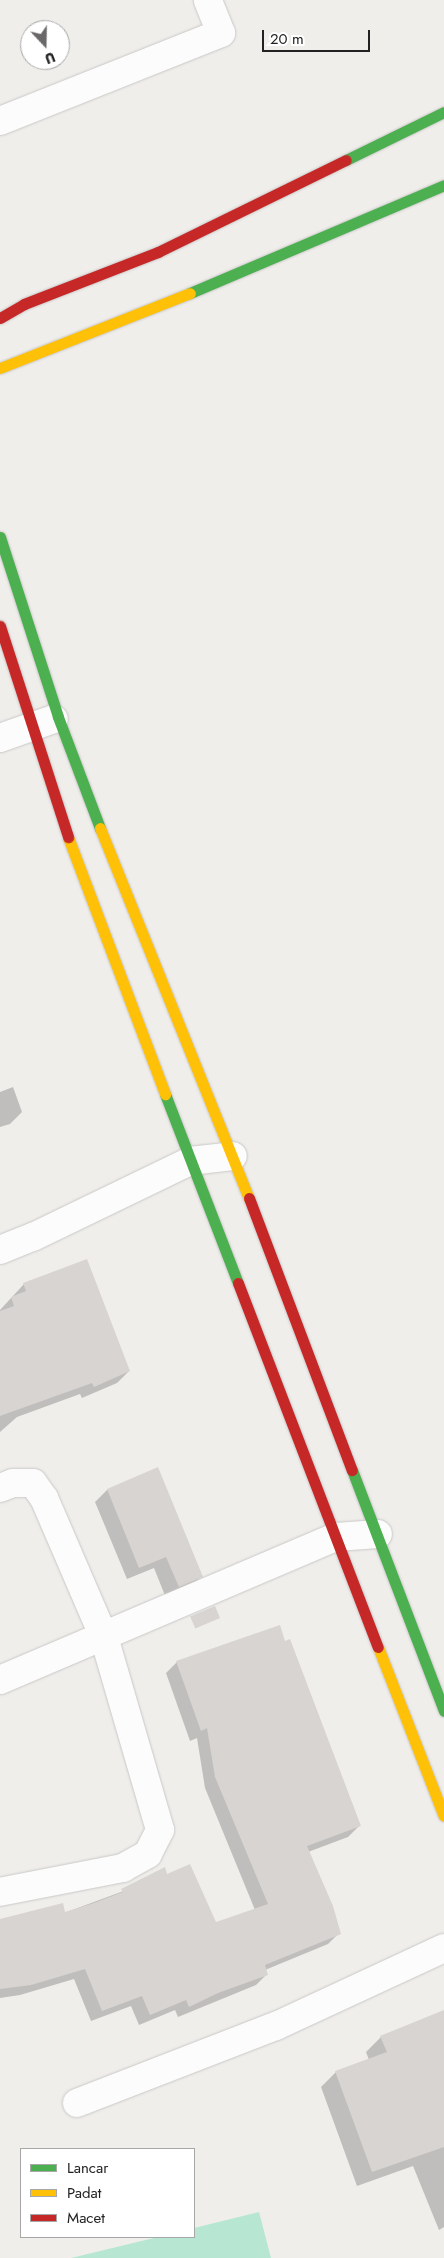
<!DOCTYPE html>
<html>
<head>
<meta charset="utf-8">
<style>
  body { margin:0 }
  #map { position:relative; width:444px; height:2258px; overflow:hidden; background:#f0eeeb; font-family:Jost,sans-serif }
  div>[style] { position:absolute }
  .pitch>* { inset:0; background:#b7e6d2 }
  .shadow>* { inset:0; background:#0003 }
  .building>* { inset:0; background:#d7d4d2; transform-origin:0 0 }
  .roads { filter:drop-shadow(0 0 1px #c9c8c7) drop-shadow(0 0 1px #c9c8c7) }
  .street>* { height:28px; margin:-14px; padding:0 14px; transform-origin:14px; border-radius:14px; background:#fdfcfc }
  .fast>* { height:11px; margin:-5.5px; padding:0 5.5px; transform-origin:5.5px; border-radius:5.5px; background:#4caf50 }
  .slow>* { height:11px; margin:-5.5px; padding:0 5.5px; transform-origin:5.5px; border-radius:5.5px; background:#ffc107 }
  .jam>* { height:11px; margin:-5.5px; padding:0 5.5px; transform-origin:5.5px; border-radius:5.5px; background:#c62828 }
  span { translate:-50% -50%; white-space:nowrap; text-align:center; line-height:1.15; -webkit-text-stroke:4px #fff; paint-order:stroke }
  .legend { position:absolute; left:20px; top:2148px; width:175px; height:90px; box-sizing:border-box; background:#fff; border:1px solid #a7a7a7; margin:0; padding:6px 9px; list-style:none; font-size:15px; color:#222 }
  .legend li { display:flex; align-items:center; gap:10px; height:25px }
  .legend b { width:25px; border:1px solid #a7a7a7 }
  .north { position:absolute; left:20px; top:20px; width:50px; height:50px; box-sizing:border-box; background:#fff; border:1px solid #a7a7a7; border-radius:50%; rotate:159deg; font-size:14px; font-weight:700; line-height:20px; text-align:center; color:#222 }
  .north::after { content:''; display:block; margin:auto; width:18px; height:22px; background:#6a6968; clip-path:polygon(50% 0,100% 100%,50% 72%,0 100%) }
  .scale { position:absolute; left:262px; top:30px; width:108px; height:22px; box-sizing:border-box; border:2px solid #222; border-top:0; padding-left:6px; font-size:15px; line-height:18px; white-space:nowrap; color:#222; -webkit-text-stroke:4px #fff; paint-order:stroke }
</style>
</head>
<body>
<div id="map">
  <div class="pitch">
    <i style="clip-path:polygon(259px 2212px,271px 2258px,71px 2258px,158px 2237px,194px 2237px,194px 2228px)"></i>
  </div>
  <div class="shadow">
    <i style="clip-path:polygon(13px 1087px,22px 1112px,10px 1124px,0 1127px,0 1092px)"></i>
    <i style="clip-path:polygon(24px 1284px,129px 1371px,117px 1383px,82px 1398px,80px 1394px,17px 1417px,0 1432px,0 1310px)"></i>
    <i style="clip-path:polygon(158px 1469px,202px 1576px,189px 1588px,166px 1598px,154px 1568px,127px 1579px,95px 1502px,107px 1490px)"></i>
    <i style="clip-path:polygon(177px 1662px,359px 1826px,348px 1837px,308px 1852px,339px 1933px,328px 1944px,265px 1970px,267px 1974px,256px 1985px,178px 2017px,175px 2010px,139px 2025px,131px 2006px,91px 2021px,74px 1979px,20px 1995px,0 1998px,0 1921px,64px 1913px,167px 1875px,215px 1924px,255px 1910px,205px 1788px,197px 1738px,190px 1741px,166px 1673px)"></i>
    <i style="clip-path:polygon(444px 2012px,444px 2227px,439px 2230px,413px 2166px,357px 2186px,321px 2087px,336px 2072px,369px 2060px,366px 2052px,381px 2037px)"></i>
  </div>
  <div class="building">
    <i style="clip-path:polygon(87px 1259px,130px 1371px,94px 1387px,92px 1383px,0 1416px,0 1311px,14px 1306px,11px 1297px,26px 1291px,23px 1283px)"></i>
    <i style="clip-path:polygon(158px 1467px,203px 1577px,179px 1587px,166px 1557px,139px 1568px,107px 1489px)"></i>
    <i style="left:215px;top:1606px;width:13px;height:27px;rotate:67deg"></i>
    <i style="clip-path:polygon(280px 1625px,285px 1641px,290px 1639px,361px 1826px,307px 1846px,333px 1906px,341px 1934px,265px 1965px,268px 1975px,218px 1993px,189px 2007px,186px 2000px,150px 2015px,142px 1996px,102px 2011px,85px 1969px,31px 1985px,0 1989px,0 1919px,63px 1903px,65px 1912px,94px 1903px,123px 1892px,121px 1889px,165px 1867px,167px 1874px,190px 1864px,216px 1922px,268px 1904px,215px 1777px,207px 1728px,201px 1731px,176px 1661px)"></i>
    <i style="clip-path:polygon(444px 2010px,444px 2147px,372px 2172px,335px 2071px,387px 2052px,380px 2036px)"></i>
  </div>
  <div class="roads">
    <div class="street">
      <i style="left:0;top:121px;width:238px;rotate:-21.7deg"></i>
      <i style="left:221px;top:33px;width:35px;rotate:-112deg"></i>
      <i style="left:0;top:738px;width:57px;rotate:-19.4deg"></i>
      <i style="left:0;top:1250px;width:35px;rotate:-22deg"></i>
      <i style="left:33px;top:1237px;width:174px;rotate:-25.8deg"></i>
      <i style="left:190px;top:1161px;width:43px;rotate:-6.6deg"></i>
      <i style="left:0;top:1488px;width:14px;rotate:-21deg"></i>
      <i style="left:13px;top:1483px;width:20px"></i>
      <i style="left:33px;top:1483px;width:19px;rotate:54deg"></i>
      <i style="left:44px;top:1498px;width:151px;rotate:66.7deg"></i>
      <i style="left:104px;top:1637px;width:201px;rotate:73.8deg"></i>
      <i style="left:160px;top:1830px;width:27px;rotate:117deg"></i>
      <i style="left:148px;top:1854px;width:29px;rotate:151deg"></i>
      <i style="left:123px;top:1868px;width:125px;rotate:169deg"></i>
      <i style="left:0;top:1680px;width:365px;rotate:-23.1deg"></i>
      <i style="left:336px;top:1537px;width:42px;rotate:-4.1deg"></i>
      <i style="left:77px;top:2103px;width:213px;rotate:-21.2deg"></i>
      <i style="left:276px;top:2026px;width:185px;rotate:-24.9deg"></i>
    </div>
    <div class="fast">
      <i style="left:346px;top:160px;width:109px;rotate:-26.1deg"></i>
      <i style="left:190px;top:293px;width:276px;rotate:-23deg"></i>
      <i style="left:0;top:537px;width:189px;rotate:72.1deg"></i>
      <i style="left:58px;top:717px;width:119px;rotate:69.3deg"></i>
      <i style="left:165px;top:1094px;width:203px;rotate:68.9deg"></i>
      <i style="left:352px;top:1470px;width:258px;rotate:69.1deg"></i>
    </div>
    <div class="slow">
      <i style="left:0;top:368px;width:204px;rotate:-21.5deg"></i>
      <i style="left:100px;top:828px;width:399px;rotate:68.1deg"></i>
      <i style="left:68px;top:837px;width:275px;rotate:69.3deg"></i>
      <i style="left:378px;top:1647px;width:181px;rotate:68.7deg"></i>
    </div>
    <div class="jam">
      <i style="left:0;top:318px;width:28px;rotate:-30deg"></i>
      <i style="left:24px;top:304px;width:144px;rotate:-21.2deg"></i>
      <i style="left:158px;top:252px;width:209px;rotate:-26.1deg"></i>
      <i style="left:0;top:626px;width:222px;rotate:72.1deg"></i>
      <i style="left:249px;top:1198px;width:291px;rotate:69.3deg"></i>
      <i style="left:238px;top:1283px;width:390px;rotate:69deg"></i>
    </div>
  </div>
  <ul class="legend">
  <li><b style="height:6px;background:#4caf50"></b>Lancar</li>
  <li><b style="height:6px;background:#ffc107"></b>Padat</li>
  <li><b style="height:6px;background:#c62828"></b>Macet</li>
  </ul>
  <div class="north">U</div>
  <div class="scale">20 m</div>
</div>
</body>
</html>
